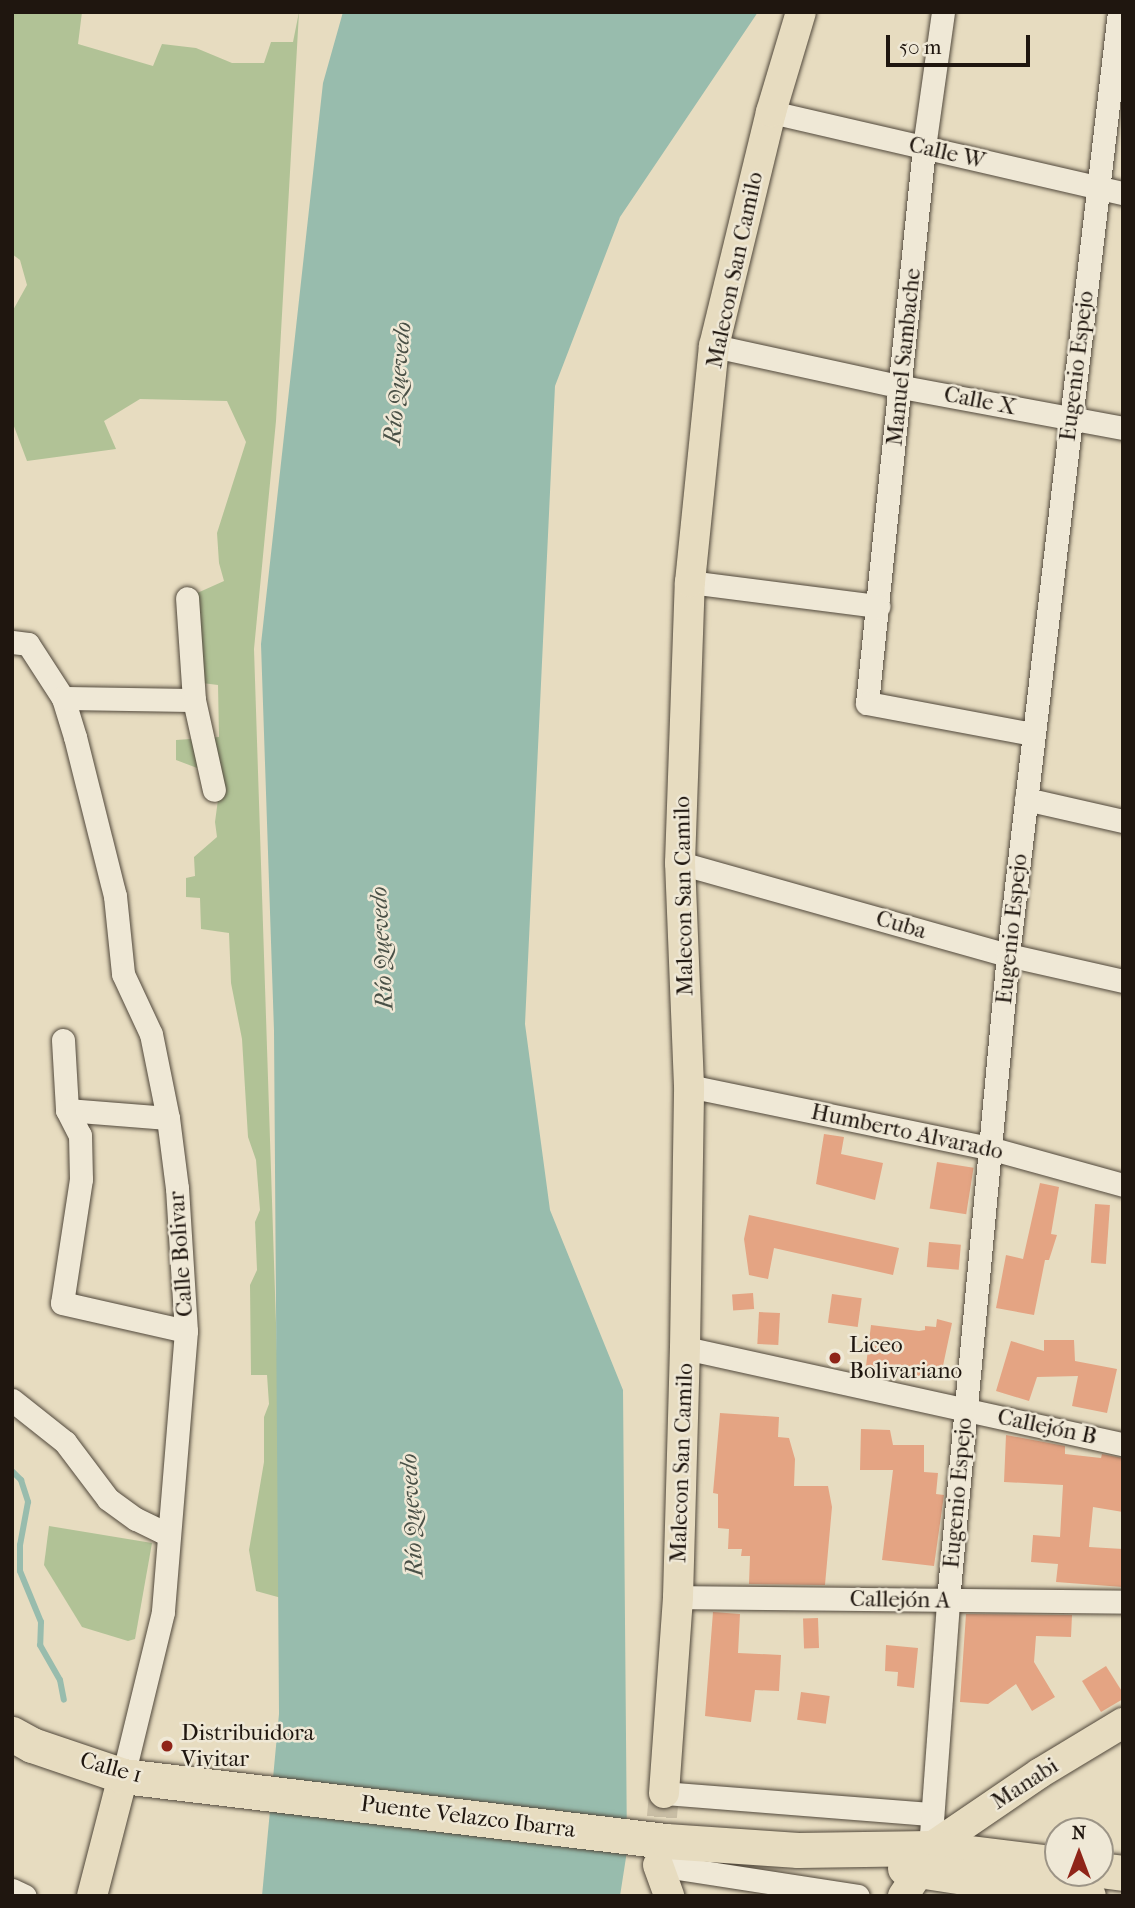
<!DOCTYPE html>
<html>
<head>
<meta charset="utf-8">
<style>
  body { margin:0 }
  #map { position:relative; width:1135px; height:1908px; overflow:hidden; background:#e7dcc0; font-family:"IM FELL French Canon",serif }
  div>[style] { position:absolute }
  .green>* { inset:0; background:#b1c296 }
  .water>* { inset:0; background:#98bcad }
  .stream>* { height:6px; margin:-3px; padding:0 3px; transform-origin:3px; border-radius:3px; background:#98bcad }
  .building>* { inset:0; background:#e4a483; transform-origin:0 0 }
  .major-tunnel>* { height:30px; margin-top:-15px; transform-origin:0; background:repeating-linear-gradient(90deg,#c9bea5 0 30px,transparent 0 45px) }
  .roads { filter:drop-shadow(0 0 2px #51483b) drop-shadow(0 0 2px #51483b) }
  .minor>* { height:23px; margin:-11.5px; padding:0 11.5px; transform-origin:11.5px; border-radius:11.5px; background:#efe8d6 }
  .major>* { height:30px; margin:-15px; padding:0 15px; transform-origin:15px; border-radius:15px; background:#e7dcc0 }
  .highway>* { height:35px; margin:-17.5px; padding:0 17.5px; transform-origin:17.5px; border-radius:17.5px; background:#e7dcc0 }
  .dots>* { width:19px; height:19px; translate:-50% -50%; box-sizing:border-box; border:4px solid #efe8d6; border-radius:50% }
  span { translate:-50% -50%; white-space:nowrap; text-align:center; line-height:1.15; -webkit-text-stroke:5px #efe8d6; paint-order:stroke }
  .street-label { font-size:23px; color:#1f160f }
  .poi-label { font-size:23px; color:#1f160f }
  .left { translate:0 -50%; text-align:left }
  .water-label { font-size:24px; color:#495046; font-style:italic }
  .frame { position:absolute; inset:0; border:14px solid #1f160f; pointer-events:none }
  .north { position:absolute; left:1044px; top:1817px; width:70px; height:70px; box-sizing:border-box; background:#efe8d6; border:2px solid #9c9486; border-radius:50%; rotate:0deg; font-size:19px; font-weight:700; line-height:28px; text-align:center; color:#1f160f }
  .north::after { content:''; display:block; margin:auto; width:24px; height:32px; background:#8f2418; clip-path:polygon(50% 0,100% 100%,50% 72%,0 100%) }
  .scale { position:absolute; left:886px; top:35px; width:144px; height:32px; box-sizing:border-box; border:4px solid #1f160f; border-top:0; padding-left:9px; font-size:21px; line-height:24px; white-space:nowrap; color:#1f160f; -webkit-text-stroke:5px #efe8d6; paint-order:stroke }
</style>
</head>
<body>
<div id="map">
  <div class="green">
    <i style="clip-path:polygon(12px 12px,82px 12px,78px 44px,153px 66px,162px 44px,196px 48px,232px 63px,264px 63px,271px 42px,293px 42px,299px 12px,276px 421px,254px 649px,285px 1599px,256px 1591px,249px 1550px,264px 1462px,264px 1417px,269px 1404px,267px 1375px,251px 1375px,250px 1285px,257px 1270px,255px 1222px,260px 1210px,256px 1160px,248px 1137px,242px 1039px,231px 983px,229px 933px,201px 929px,200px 898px,186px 897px,186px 878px,195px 876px,194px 857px,217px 837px,215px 822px,221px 777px,176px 760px,176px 740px,219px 737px,218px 685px,194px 682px,195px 594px,224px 581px,219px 563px,217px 533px,246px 442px,227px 401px,140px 399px,104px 421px,116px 449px,27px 461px,12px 421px,12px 312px,27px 285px,20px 260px,12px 254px)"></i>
    <i style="clip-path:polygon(49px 1526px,152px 1543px,135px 1639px,128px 1641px,82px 1627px,44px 1565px)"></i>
  </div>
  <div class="water">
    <i style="clip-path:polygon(343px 12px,758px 12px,620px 217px,555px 386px,525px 1024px,550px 1210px,623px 1390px,627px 1851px,620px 1896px,262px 1896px,279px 1714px,274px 1031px,261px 644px,323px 83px)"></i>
  </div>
  <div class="stream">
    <i style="left:12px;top:1471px;width:13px;rotate:45deg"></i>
    <i style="left:21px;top:1480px;width:23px;rotate:72deg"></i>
    <i style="left:28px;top:1502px;width:44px;rotate:100.5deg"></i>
    <i style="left:20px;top:1545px;width:26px;rotate:90deg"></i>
    <i style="left:20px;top:1571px;width:55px;rotate:67.6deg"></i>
    <i style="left:41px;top:1622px;width:23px;rotate:92deg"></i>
    <i style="left:40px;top:1645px;width:40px;rotate:60.3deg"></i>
    <i style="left:60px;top:1680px;width:20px;rotate:79deg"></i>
  </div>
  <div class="building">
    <i style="clip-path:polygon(824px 1134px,844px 1137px,841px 1154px,883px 1163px,875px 1200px,816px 1184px)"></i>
    <i style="left:937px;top:1162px;width:37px;height:47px;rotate:9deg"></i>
    <i style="clip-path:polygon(1040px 1183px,1059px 1187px,1051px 1234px,1057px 1235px,1049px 1260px,1045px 1260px,1034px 1315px,996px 1308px,1006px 1255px,1023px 1259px)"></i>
    <i style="left:1095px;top:1204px;width:15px;height:59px;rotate:4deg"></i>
    <i style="clip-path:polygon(749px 1215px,899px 1248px,893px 1275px,774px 1248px,768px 1279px,749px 1275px,744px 1239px)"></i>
    <i style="left:929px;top:1242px;width:32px;height:25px;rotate:5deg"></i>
    <i style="left:753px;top:1293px;width:16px;height:21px;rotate:86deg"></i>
    <i style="left:832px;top:1294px;width:30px;height:29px;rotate:8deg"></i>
    <i style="left:759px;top:1312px;width:21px;height:32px;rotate:3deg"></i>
    <i style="clip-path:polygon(937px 1319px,952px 1323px,940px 1380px,866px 1366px,871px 1325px,919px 1331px,925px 1330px,925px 1326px,936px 1327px)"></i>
    <i style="clip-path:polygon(1044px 1340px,1074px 1340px,1075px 1361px,1117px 1369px,1107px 1413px,1072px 1406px,1078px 1376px,1037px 1377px,1029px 1401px,996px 1391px,1011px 1341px,1044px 1351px)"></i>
    <i style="clip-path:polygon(720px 1413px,779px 1417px,778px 1437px,789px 1438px,795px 1459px,794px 1486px,828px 1486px,832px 1507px,825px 1585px,749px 1584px,750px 1556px,741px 1556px,742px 1549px,728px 1549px,729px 1529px,718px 1528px,718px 1494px,713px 1493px)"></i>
    <i style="clip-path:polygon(861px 1429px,890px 1430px,893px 1445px,924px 1445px,924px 1472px,938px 1473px,936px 1494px,944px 1495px,934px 1566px,882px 1560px,893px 1470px,860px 1470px)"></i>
    <i style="clip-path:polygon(1006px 1435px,1065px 1446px,1065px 1454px,1101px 1458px,1102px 1454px,1123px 1458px,1123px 1512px,1093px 1507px,1089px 1547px,1123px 1549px,1123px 1587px,1056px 1582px,1058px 1564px,1031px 1562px,1033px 1535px,1060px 1537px,1063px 1485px,1004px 1482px)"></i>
    <i style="clip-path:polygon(713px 1612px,740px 1614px,738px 1653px,781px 1655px,779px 1691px,755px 1690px,751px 1722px,705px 1716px)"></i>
    <i style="clip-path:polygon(966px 1614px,1072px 1615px,1071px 1637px,1036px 1636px,1034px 1662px,1055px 1697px,1032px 1711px,1016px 1684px,988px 1704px,960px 1702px)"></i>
    <i style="left:818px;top:1618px;width:30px;height:15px;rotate:88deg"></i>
    <i style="clip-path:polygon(886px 1645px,918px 1648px,914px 1688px,897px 1686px,898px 1672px,885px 1671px)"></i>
    <i style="clip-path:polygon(1106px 1666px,1123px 1693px,1123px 1699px,1101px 1712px,1082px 1681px)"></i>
    <i style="left:801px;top:1692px;width:29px;height:28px;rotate:8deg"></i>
  </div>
  <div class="major-tunnel">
    <i style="left:658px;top:1862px;width:69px;rotate:-85deg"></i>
  </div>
  <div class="roads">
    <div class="minor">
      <i style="left:943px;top:12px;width:137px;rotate:98deg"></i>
      <i style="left:924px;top:148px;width:558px;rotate:95.86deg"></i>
      <i style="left:867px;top:703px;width:169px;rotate:10.6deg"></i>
      <i style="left:771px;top:112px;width:361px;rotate:13deg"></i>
      <i style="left:714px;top:346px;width:192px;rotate:12.3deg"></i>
      <i style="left:902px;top:387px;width:225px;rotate:10.5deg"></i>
      <i style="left:690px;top:582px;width:190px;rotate:7.3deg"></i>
      <i style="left:12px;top:642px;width:16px;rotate:7deg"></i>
      <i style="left:28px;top:644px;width:64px;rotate:57.1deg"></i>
      <i style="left:63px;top:698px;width:41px;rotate:72.9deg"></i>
      <i style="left:75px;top:737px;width:164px;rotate:75.9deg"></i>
      <i style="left:115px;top:896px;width:78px;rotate:84.1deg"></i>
      <i style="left:123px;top:974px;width:66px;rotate:65deg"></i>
      <i style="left:151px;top:1034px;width:86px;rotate:78.6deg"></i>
      <i style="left:168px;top:1118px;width:71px;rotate:82.7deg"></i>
      <i style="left:177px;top:1188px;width:143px;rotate:86.4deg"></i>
      <i style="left:186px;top:1331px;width:282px;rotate:94.7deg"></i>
      <i style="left:163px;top:1612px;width:169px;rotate:103.7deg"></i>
      <i style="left:63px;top:698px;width:131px;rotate:0.9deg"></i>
      <i style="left:194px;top:700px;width:102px;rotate:-93.9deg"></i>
      <i style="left:194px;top:700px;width:92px;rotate:77.5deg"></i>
      <i style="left:1026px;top:799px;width:99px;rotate:12.8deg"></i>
      <i style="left:680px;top:863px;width:341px;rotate:15.7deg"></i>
      <i style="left:1008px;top:955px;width:118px;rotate:12.7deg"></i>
      <i style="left:63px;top:1040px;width:70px;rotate:86.7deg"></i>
      <i style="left:67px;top:1110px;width:101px;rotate:4.5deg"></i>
      <i style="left:689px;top:1086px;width:306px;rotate:11.7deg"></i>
      <i style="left:989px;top:1148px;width:139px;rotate:15.4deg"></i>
      <i style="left:67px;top:1110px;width:28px;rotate:63deg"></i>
      <i style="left:80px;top:1135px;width:44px;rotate:88.7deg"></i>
      <i style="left:81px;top:1179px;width:125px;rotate:98.7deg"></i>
      <i style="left:62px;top:1303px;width:127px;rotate:12.7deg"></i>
      <i style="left:685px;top:1348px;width:448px;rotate:12.4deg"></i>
      <i style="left:12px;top:1400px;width:68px;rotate:38.4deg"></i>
      <i style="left:65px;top:1442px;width:71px;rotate:53deg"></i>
      <i style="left:108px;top:1499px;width:34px;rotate:36deg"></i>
      <i style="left:136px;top:1519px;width:34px;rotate:26deg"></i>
      <i style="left:678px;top:1597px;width:445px;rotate:0.6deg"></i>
      <i style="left:664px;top:1793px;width:268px;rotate:4.5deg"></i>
      <i style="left:930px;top:1848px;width:249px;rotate:-85.8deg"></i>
      <i style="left:948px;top:1600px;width:648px;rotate:-84.69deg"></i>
      <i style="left:1008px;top:955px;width:950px;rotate:-83.29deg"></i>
      <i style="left:658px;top:1865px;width:202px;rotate:8.8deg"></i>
      <i style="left:12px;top:1890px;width:14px;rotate:25deg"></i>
    </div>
    <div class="major">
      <i style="left:664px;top:1793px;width:196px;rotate:-85.9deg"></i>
      <i style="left:678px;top:1597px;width:249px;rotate:-88.4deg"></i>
      <i style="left:685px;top:1348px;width:262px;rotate:-89.1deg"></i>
      <i style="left:689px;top:1086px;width:223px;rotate:-92.3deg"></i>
      <i style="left:680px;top:863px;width:281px;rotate:-88deg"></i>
      <i style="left:690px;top:582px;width:237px;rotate:-84.2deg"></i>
      <i style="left:714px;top:346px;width:241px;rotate:-76.3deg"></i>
      <i style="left:771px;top:112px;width:104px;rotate:-73.3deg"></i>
      <i style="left:930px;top:1848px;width:133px;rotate:-34.3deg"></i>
      <i style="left:1040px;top:1773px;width:97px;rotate:-31.1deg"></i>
      <i style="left:658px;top:1865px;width:33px;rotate:70deg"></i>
      <i style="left:92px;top:1896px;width:124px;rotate:-75.5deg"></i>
      <i style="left:903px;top:1896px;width:30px;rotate:-56deg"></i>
    </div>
    <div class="highway">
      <i style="left:12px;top:1734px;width:23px;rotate:29deg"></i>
      <i style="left:32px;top:1745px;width:96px;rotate:18.8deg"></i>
      <i style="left:123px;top:1776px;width:547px;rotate:6.83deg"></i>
      <i style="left:666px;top:1841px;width:132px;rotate:3.9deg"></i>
      <i style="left:798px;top:1850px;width:132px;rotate:-0.9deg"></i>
      <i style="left:930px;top:1848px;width:129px;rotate:7.1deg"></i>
      <i style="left:905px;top:1868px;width:185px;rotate:8.7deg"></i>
      <i style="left:1100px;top:1870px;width:23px;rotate:7deg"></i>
    </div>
  </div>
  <div class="dots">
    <i style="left:835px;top:1358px;background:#8f2418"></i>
    <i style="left:167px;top:1746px;background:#8f2418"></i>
  </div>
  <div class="street-label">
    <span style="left:947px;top:153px;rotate:13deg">Calle W</span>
    <span style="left:735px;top:270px;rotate:-78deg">Malecon San Camilo</span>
    <span style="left:904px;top:357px;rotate:-84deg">Manuel Sambache</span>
    <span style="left:1077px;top:366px;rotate:-83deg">Eugenio Espejo</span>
    <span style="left:980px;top:401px;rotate:11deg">Calle X</span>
    <span style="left:684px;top:896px;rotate:-91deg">Malecon San Camilo</span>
    <span style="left:901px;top:925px;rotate:16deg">Cuba</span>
    <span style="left:1012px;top:929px;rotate:-84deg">Eugenio Espejo</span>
    <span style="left:907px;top:1132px;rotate:12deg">Humberto Alvarado</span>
    <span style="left:181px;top:1254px;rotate:-94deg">Calle Bolivar</span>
    <span style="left:1047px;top:1427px;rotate:12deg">Callejón B</span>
    <span style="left:682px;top:1463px;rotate:-88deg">Malecon San Camilo</span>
    <span style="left:958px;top:1493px;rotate:-85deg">Eugenio Espejo</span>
    <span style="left:900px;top:1600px;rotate:1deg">Callejón A</span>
    <span style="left:111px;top:1768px;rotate:15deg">Calle 1</span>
    <span style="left:1025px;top:1784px;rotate:-33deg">Manabi</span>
    <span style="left:468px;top:1817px;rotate:7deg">Puente Velazco Ibarra</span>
  </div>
  <div class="poi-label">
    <span class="left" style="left:849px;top:1358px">Liceo<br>Bolivariano</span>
    <span class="left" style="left:181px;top:1746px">Distribuidora<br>Vivitar</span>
  </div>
  <div class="water-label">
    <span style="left:398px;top:383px;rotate:-85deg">Río Quevedo</span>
    <span style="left:382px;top:948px;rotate:-93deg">Río Quevedo</span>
    <span style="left:412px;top:1515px;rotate:-93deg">Río Quevedo</span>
  </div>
  <div class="frame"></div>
  <div class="north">N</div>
  <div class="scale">50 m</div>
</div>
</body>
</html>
